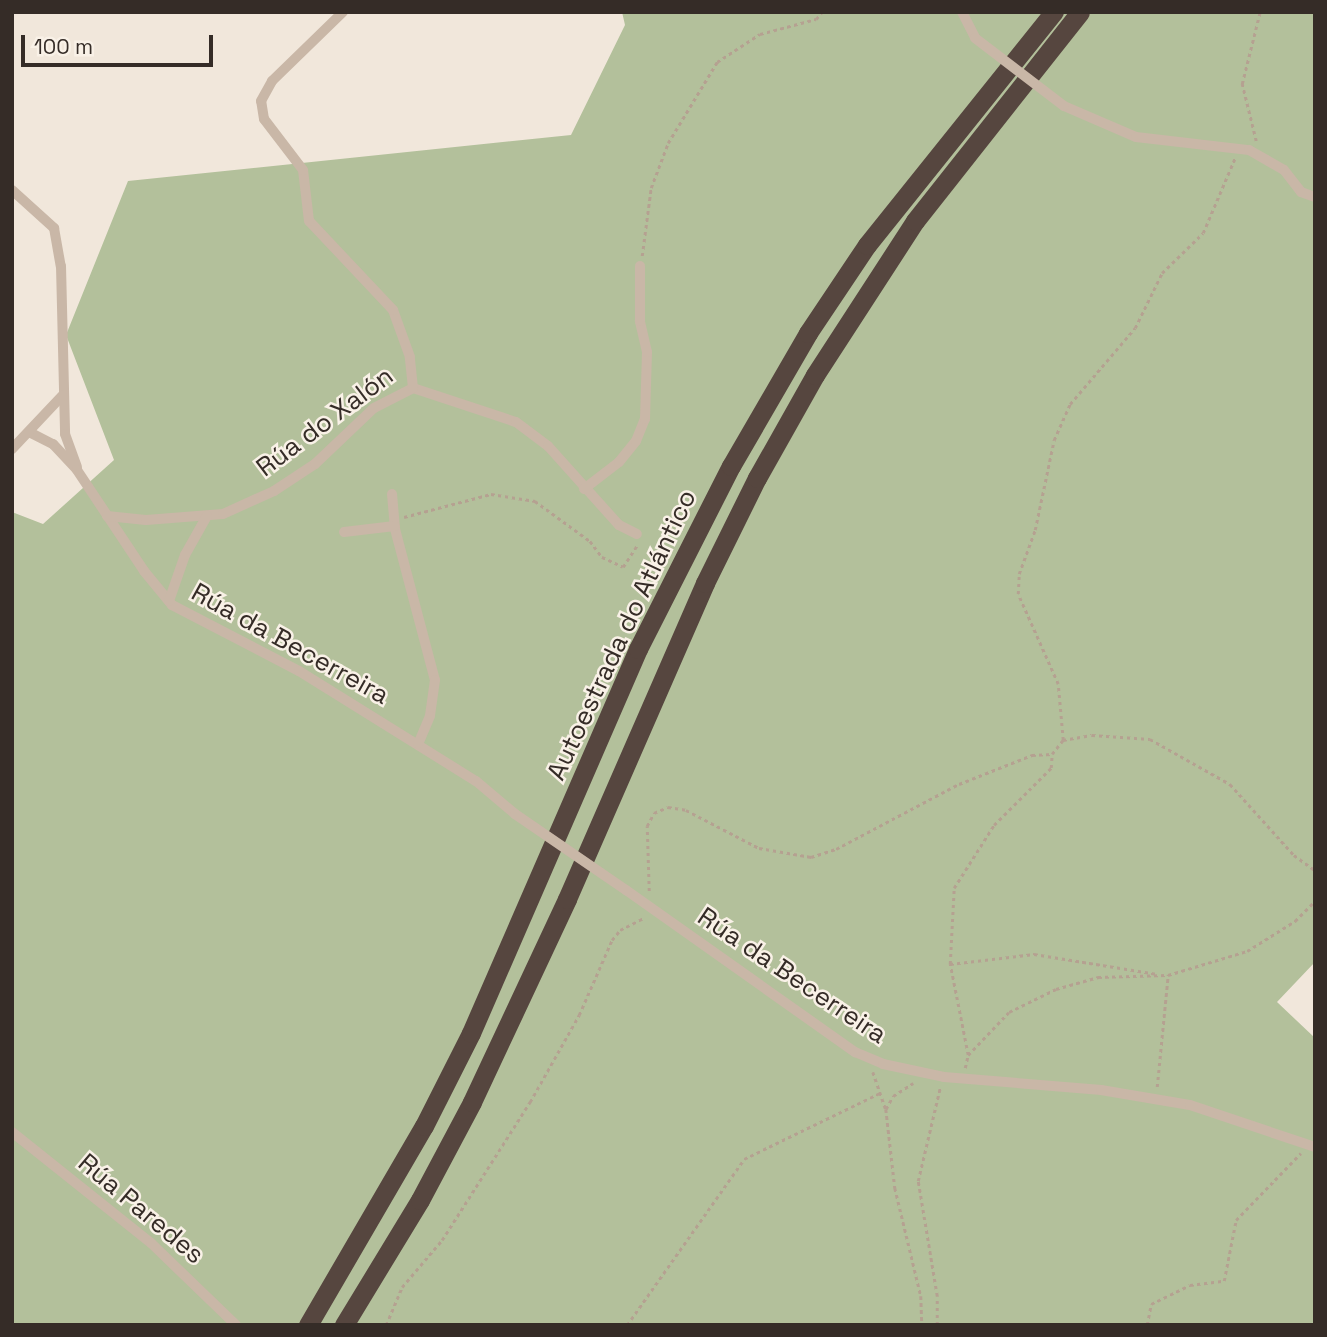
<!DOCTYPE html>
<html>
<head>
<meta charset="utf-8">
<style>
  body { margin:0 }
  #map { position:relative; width:1327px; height:1337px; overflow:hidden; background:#f1e7db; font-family:"Space Grotesk",sans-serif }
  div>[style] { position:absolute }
  .green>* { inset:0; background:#b3c09b }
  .path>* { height:2.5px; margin-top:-1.25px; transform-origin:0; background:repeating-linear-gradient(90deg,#b5a191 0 3.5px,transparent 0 7px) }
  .minor>* { height:10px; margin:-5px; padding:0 5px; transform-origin:5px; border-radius:5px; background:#c9b7a7 }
  .motorway>* { height:19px; margin:-9.5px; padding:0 9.5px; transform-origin:9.5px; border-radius:9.5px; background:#56463f }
  .minor-bridge>* { height:10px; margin:-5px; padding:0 5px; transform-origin:5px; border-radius:5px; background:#c9b7a7 }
  span { translate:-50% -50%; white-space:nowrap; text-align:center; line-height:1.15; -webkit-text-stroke:5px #f9f1e7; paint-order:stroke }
  .street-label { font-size:26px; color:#352c27 }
  .frame { position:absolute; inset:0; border:14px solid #352c27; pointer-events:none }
  .scale { position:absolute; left:21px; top:35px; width:192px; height:32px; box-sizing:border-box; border:4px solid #352c27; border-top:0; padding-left:9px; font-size:21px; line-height:24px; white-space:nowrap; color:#352c27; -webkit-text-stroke:5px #f9f1e7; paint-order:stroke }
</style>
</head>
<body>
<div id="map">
  <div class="green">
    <i style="clip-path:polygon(622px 12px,1315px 12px,1315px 962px,1277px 1002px,1315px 1038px,1315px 1325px,12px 1325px,12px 512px,43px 524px,114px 460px,66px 335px,128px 181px,571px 135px,625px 25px)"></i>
  </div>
  <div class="path">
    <i style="left:1256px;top:141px;width:59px;rotate:-103.8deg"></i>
    <i style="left:1242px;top:84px;width:74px;rotate:-76deg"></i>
    <i style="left:642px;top:256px;width:69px;rotate:-82.5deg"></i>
    <i style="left:651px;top:188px;width:48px;rotate:-69.3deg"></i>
    <i style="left:668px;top:143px;width:95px;rotate:-58.8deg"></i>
    <i style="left:717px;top:62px;width:51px;rotate:-33.1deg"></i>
    <i style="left:760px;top:34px;width:58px;rotate:-15deg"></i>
    <i style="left:816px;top:19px;width:9px;rotate:-49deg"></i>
    <i style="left:404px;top:517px;width:90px;rotate:-14.8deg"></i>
    <i style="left:491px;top:494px;width:45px;rotate:9deg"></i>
    <i style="left:535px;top:501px;width:68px;rotate:36deg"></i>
    <i style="left:590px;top:541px;width:20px;rotate:53deg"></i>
    <i style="left:602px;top:557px;width:23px;rotate:25deg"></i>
    <i style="left:623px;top:567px;width:27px;rotate:-57deg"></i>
    <i style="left:1063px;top:740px;width:56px;rotate:-95.1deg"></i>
    <i style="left:1058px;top:684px;width:98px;rotate:-114deg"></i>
    <i style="left:1018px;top:594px;width:20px;rotate:-87deg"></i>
    <i style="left:1019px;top:574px;width:47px;rotate:-70deg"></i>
    <i style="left:1035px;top:530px;width:92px;rotate:-78.1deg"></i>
    <i style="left:1054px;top:440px;width:39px;rotate:-66deg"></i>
    <i style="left:1070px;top:404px;width:100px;rotate:-49.5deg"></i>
    <i style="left:1135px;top:328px;width:61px;rotate:-63.9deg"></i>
    <i style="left:1162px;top:273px;width:57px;rotate:-44.3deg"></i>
    <i style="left:1203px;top:233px;width:82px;rotate:-66.9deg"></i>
    <i style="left:649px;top:891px;width:65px;rotate:-91.8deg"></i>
    <i style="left:647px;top:826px;width:15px;rotate:-62deg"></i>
    <i style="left:654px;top:813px;width:15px;rotate:-23deg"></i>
    <i style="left:668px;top:807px;width:18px;rotate:9deg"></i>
    <i style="left:686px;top:810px;width:82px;rotate:27.5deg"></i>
    <i style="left:759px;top:848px;width:53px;rotate:9.8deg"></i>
    <i style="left:811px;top:857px;width:26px;rotate:-18deg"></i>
    <i style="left:836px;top:849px;width:139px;rotate:-27.9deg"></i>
    <i style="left:959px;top:784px;width:79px;rotate:-21.7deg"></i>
    <i style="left:1032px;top:755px;width:20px;rotate:-3deg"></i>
    <i style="left:950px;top:964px;width:85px;rotate:-6.8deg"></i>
    <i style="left:1034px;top:954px;width:125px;rotate:9.2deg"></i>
    <i style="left:968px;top:1055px;width:59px;rotate:-46.4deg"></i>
    <i style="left:1009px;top:1012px;width:52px;rotate:-26.1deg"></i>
    <i style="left:1056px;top:989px;width:44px;rotate:-15.9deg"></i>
    <i style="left:1098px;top:977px;width:69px;rotate:-1.7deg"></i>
    <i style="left:965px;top:1068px;width:13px;rotate:-77deg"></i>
    <i style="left:968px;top:1055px;width:93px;rotate:-101.2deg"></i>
    <i style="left:950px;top:964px;width:76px;rotate:-87deg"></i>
    <i style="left:954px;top:888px;width:75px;rotate:-57.6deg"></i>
    <i style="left:994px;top:825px;width:81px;rotate:-45deg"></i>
    <i style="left:1051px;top:768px;width:14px;rotate:-86deg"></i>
    <i style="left:1052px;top:754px;width:18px;rotate:-52deg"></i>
    <i style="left:1063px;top:740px;width:29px;rotate:-10deg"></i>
    <i style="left:1092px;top:735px;width:58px;rotate:3.9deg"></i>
    <i style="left:1150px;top:739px;width:92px;rotate:29.4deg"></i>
    <i style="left:1230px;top:784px;width:96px;rotate:48deg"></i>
    <i style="left:1294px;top:855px;width:26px;rotate:36deg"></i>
    <i style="left:873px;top:1072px;width:39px;rotate:71deg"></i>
    <i style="left:886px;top:1109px;width:80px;rotate:83.5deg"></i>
    <i style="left:895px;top:1188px;width:111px;rotate:76.5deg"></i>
    <i style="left:921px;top:1296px;width:29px;rotate:88deg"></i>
    <i style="left:1157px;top:1087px;width:113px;rotate:-84.4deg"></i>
    <i style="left:1168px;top:975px;width:83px;rotate:-16.9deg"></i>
    <i style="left:1247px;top:951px;width:57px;rotate:-32deg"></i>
    <i style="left:1295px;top:921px;width:28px;rotate:-45deg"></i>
    <i style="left:886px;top:1109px;width:15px;rotate:-62deg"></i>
    <i style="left:893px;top:1096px;width:24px;rotate:-33deg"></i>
    <i style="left:386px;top:1325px;width:41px;rotate:-67.2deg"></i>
    <i style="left:402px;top:1287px;width:62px;rotate:-49.6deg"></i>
    <i style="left:442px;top:1240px;width:164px;rotate:-57.5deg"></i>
    <i style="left:530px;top:1102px;width:100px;rotate:-60.6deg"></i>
    <i style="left:579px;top:1015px;width:82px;rotate:-66.3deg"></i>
    <i style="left:612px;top:940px;width:13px;rotate:-51deg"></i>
    <i style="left:620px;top:930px;width:27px;rotate:-27deg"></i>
    <i style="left:627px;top:1325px;width:203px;rotate:-54.8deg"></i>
    <i style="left:744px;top:1159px;width:151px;rotate:-25.9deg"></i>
    <i style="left:937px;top:1325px;width:29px;rotate:-90deg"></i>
    <i style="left:937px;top:1296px;width:117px;rotate:-99.4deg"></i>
    <i style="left:918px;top:1181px;width:96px;rotate:-76.7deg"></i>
    <i style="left:1147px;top:1325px;width:21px;rotate:-79deg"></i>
    <i style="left:1151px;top:1304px;width:43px;rotate:-26deg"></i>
    <i style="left:1190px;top:1285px;width:34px;rotate:-7deg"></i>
    <i style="left:1224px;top:1281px;width:62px;rotate:-78.9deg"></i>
    <i style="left:1236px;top:1220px;width:93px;rotate:-45.9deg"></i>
  </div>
  <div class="minor">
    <i style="left:962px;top:12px;width:29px;rotate:63deg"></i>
    <i style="left:1064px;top:106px;width:78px;rotate:23.3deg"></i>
    <i style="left:1136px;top:137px;width:114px;rotate:6.6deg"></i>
    <i style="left:1249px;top:150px;width:40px;rotate:29.7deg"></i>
    <i style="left:1284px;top:170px;width:28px;rotate:52deg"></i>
    <i style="left:1301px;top:192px;width:15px;rotate:20deg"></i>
    <i style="left:12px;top:190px;width:57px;rotate:42.1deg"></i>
    <i style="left:54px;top:228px;width:39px;rotate:80deg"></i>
    <i style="left:61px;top:266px;width:168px;rotate:88.6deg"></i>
    <i style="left:65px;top:434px;width:35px;rotate:70deg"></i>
    <i style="left:413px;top:388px;width:108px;rotate:18.3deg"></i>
    <i style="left:516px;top:422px;width:40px;rotate:37deg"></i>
    <i style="left:548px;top:446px;width:106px;rotate:48.1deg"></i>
    <i style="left:619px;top:525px;width:20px;rotate:27deg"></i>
    <i style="left:31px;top:433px;width:25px;rotate:27deg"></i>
    <i style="left:53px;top:444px;width:35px;rotate:47deg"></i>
    <i style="left:77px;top:470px;width:121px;rotate:56.4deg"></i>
    <i style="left:144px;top:571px;width:44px;rotate:50.5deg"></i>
    <i style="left:172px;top:605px;width:143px;rotate:27.5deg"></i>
    <i style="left:299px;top:671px;width:208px;rotate:31.9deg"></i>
    <i style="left:476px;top:781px;width:51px;rotate:40.2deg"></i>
    <i style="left:12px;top:449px;width:73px;rotate:-46.7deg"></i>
    <i style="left:584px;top:489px;width:44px;rotate:-37.6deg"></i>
    <i style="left:619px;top:462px;width:27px;rotate:-51deg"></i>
    <i style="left:636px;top:441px;width:24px;rotate:-68deg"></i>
    <i style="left:645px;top:419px;width:67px;rotate:-88.3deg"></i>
    <i style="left:647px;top:352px;width:32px;rotate:-103deg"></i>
    <i style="left:640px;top:321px;width:55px;rotate:-90deg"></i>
    <i style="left:392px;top:494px;width:35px;rotate:85deg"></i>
    <i style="left:395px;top:529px;width:156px;rotate:75.2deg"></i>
    <i style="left:435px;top:680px;width:36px;rotate:98deg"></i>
    <i style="left:430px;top:716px;width:30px;rotate:113deg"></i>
    <i style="left:107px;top:516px;width:39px;rotate:6deg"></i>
    <i style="left:146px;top:520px;width:77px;rotate:-4.5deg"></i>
    <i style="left:223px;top:514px;width:56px;rotate:-24.3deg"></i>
    <i style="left:274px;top:491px;width:49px;rotate:-33.4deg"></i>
    <i style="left:315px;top:464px;width:81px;rotate:-43.5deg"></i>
    <i style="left:374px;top:408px;width:44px;rotate:-27.1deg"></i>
    <i style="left:413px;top:388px;width:31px;rotate:-96deg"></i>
    <i style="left:410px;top:357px;width:50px;rotate:-109.9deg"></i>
    <i style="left:393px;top:310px;width:122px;rotate:-133.3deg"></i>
    <i style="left:309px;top:221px;width:51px;rotate:-96.7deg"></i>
    <i style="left:303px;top:170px;width:64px;rotate:-127.4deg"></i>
    <i style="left:264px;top:119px;width:18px;rotate:-99deg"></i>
    <i style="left:261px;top:101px;width:23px;rotate:-61deg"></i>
    <i style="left:272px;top:81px;width:99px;rotate:-44.2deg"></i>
    <i style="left:344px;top:532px;width:51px;rotate:-6.7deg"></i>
    <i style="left:169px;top:601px;width:49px;rotate:-70.8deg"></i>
    <i style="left:185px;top:555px;width:45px;rotate:-60.6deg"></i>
    <i style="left:626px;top:890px;width:281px;rotate:35.3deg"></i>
    <i style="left:855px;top:1052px;width:30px;rotate:23deg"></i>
    <i style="left:883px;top:1064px;width:62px;rotate:12deg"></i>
    <i style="left:944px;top:1077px;width:158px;rotate:4.7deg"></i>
    <i style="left:1101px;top:1090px;width:90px;rotate:9.6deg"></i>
    <i style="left:1190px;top:1105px;width:132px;rotate:18.6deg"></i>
    <i style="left:12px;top:1132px;width:178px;rotate:38.6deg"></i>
    <i style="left:151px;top:1243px;width:118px;rotate:44deg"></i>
  </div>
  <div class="motorway">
    <i style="left:308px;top:1325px;width:230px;rotate:-59.8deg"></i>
    <i style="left:424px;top:1126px;width:104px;rotate:-63.2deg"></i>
    <i style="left:471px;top:1033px;width:419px;rotate:-66.5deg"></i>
    <i style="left:638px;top:649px;width:205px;rotate:-63.1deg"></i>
    <i style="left:731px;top:466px;width:154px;rotate:-59.9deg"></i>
    <i style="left:808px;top:333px;width:106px;rotate:-56.2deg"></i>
    <i style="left:867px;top:245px;width:299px;rotate:-51.3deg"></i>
    <i style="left:344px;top:1325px;width:146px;rotate:-58.7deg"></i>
    <i style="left:420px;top:1200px;width:111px;rotate:-62deg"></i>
    <i style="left:472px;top:1102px;width:224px;rotate:-64.9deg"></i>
    <i style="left:567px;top:899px;width:345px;rotate:-66.4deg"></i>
    <i style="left:705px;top:583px;width:117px;rotate:-63.7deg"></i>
    <i style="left:757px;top:478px;width:118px;rotate:-60.6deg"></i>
    <i style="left:815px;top:375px;width:184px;rotate:-57deg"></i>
    <i style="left:915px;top:221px;width:266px;rotate:-51.7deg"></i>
  </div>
  <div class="minor-bridge">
    <i style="left:975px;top:38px;width:112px;rotate:37.4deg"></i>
    <i style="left:515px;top:814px;width:135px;rotate:34.4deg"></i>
  </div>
  <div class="street-label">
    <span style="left:325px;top:422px;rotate:-37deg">Rúa do Xalón</span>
    <span style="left:622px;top:635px;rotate:-65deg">Autoestrada do Atlántico</span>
    <span style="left:290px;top:644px;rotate:29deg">Rúa da Becerreira</span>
    <span style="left:792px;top:976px;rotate:34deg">Rúa da Becerreira</span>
    <span style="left:141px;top:1209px;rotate:40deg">Rúa Paredes</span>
  </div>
  <div class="frame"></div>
  <div class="scale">100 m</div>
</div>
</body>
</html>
